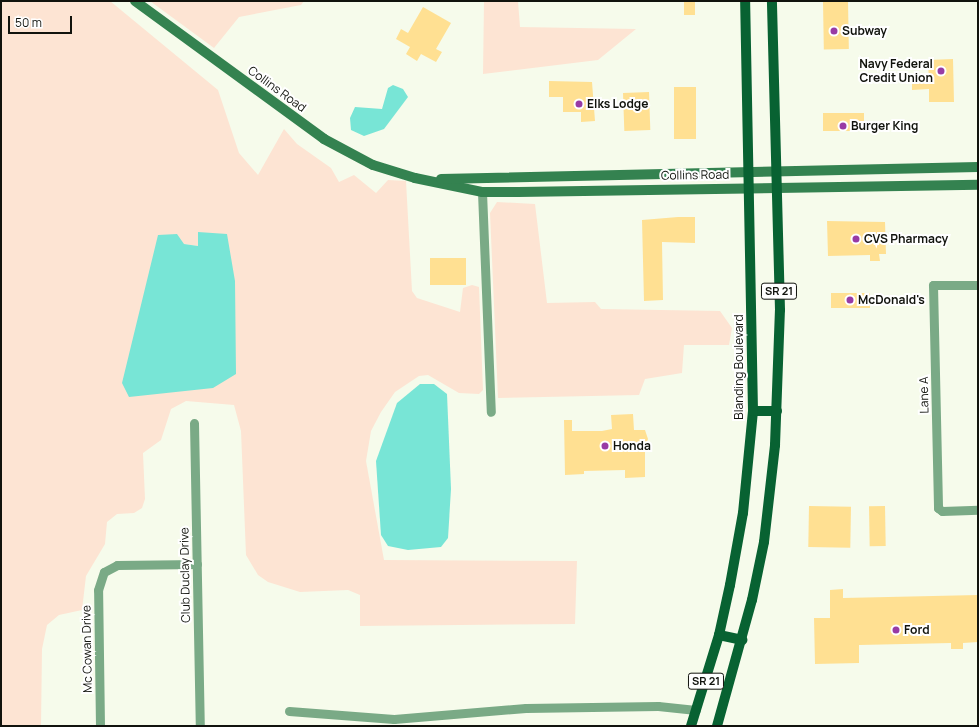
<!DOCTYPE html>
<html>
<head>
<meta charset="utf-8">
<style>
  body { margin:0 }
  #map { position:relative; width:979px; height:727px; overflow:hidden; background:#f6fbeb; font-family:Manrope,sans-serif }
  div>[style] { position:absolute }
  .green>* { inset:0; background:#fde4d3 }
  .water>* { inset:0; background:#78e5d6 }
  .building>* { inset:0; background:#ffe092; transform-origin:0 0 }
  .street>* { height:9px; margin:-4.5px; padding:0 4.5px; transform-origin:4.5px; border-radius:4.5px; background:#7aaa86 }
  .secondary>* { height:10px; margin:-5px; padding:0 5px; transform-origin:5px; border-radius:5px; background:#348250 }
  .primary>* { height:10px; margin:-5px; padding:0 5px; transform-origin:5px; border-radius:5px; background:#086232 }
  .dots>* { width:11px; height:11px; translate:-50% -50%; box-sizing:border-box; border:2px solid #fff; border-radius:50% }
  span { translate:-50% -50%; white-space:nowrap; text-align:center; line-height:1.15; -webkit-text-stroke:4px #fff; paint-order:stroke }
  .shield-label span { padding:1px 3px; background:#fff; border:1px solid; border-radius:3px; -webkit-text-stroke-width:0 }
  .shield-label { font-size:11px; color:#11130d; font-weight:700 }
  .poi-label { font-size:12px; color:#11130d; font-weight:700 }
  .left { translate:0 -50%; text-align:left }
  .right { translate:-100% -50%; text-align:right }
  .street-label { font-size:12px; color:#11130d }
  .frame { position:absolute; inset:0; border:2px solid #11130d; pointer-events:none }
  .scale { position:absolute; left:8px; top:16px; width:64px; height:18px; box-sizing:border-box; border:2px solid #11130d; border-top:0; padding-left:5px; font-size:12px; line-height:14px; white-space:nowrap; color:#11130d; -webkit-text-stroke:3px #fff; paint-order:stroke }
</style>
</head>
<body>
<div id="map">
  <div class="green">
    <i style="clip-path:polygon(evenodd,1px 1px,110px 1px,218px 90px,239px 153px,258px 175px,284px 129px,297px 144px,331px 168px,339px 182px,354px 175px,376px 193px,388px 180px,406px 181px,412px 291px,417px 298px,460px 312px,463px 288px,472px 285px,479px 287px,483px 390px,479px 394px,459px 393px,428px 375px,419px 376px,395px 392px,381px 412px,371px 431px,366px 461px,384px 560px,577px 561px,575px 624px,360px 626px,360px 595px,348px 590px,300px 592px,268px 582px,258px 575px,246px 555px,241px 431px,234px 405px,186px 401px,171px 409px,161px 440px,143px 453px,145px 499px,142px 508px,134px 513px,117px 514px,107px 522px,105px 544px,86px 576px,82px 610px,59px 615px,47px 625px,42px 649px,41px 726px,1px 726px,1px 1px,198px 232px,213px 388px,184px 244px,198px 246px,198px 232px)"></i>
    <i style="clip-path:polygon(150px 1px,304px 1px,301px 5px,239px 17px,214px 48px)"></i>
    <i style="clip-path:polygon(484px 1px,518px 1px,520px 27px,636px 29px,598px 60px,483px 74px)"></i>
    <i style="clip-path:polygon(497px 202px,535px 204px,547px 303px,595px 302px,601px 309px,720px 311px,732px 328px,729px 345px,684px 345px,682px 373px,645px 379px,639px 395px,498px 398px,490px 213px)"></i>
  </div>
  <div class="water">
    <i style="clip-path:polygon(393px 85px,403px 89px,408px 97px,384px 129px,364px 136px,351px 130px,350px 118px,355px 107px,382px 109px,388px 88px)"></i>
    <i style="clip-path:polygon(198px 232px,227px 234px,235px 281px,236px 374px,213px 388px,129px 397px,122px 383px,158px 235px,177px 234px,184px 244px,198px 246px)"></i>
    <i style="clip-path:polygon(420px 384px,434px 384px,447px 394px,451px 489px,448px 538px,441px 547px,408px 550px,388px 546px,381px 535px,376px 461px,397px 403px)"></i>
  </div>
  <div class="building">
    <i style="left:684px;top:1px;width:11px;height:14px"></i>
    <i style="left:848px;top:1px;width:48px;height:25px;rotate:89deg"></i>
    <i style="clip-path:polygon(423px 7px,451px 23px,436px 49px,442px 52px,436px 62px,421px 54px,417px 61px,406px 54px,410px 47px,396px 39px,401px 29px,408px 33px)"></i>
    <i style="clip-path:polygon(953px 59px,954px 102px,929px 102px,929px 89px,912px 90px,912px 83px,929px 82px,928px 60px)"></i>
    <i style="clip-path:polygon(549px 81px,592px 82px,595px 121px,581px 122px,581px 112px,563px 112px,563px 97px,549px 97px)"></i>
    <i style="left:674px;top:87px;width:22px;height:52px"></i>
    <i style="left:649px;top:92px;width:38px;height:26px;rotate:88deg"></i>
    <i style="left:864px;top:113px;width:18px;height:41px;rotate:90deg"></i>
    <i style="clip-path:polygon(678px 217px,695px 217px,695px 243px,662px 242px,663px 300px,644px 301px,642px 220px)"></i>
    <i style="clip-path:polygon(827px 221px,885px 222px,886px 254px,879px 254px,880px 261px,870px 261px,870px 255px,828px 256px)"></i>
    <i style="left:430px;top:258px;width:36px;height:27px"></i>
    <i style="left:831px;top:293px;width:39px;height:15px"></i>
    <i style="clip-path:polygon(633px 414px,634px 430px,645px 430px,648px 439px,645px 447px,645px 477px,625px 478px,625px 470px,584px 471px,584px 474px,565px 475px,564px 420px,572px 420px,572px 431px,602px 431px,612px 429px,611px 415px)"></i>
    <i style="left:809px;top:506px;width:42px;height:41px;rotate:1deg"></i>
    <i style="left:885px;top:506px;width:40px;height:16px;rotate:89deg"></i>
    <i style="clip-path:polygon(843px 589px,843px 598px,978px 595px,978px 642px,963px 643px,963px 649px,951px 649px,951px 643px,859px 645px,859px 663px,815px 664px,814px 618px,830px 618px,830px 590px)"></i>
  </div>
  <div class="street">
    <i style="left:482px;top:192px;width:220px;rotate:87.7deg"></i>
    <i style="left:978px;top:285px;width:45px;rotate:180deg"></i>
    <i style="left:933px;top:285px;width:223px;rotate:88.7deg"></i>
    <i style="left:938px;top:508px;width:5px;rotate:37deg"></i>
    <i style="left:942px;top:511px;width:36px;rotate:-2deg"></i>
    <i style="left:194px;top:423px;width:303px;rotate:88.9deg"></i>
    <i style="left:289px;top:711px;width:105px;rotate:4.4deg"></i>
    <i style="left:394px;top:719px;width:132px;rotate:-4.8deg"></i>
    <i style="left:526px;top:708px;width:132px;rotate:-0.9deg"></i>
    <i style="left:658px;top:706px;width:38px;rotate:6deg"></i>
    <i style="left:100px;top:726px;width:136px;rotate:-90.8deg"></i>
    <i style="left:98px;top:590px;width:19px;rotate:-72deg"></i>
    <i style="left:104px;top:572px;width:15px;rotate:-28deg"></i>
    <i style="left:117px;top:565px;width:80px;rotate:-0.7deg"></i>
  </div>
  <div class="secondary">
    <i style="left:135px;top:1px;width:234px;rotate:36.1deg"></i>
    <i style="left:324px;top:139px;width:55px;rotate:28deg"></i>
    <i style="left:373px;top:165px;width:44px;rotate:17.2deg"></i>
    <i style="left:415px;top:178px;width:68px;rotate:11.8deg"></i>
    <i style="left:482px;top:192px;width:36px"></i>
    <i style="left:518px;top:192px;width:460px;rotate:-0.9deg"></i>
    <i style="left:441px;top:179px;width:537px;rotate:-1.28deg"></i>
  </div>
  <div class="primary">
    <i style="left:753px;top:411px;width:24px"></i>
    <i style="left:719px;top:635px;width:24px;rotate:12deg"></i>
    <i style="left:691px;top:726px;width:95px;rotate:-72.9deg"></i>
    <i style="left:719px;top:635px;width:51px;rotate:-77.6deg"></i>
    <i style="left:730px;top:585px;width:73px;rotate:-79.8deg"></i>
    <i style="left:743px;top:513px;width:102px;rotate:-84.4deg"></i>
    <i style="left:753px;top:411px;width:410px;rotate:-91.1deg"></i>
    <i style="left:717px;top:726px;width:131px;rotate:-74.5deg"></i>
    <i style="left:752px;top:600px;width:59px;rotate:-78.3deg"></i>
    <i style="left:764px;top:542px;width:98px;rotate:-83.5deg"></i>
    <i style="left:775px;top:445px;width:135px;rotate:-87.9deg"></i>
    <i style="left:780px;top:310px;width:309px;rotate:-91.5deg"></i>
  </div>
  <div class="dots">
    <i style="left:834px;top:31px;background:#983ba5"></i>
    <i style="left:941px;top:71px;background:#983ba5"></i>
    <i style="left:579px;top:104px;background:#983ba5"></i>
    <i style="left:843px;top:126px;background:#983ba5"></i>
    <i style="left:856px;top:239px;background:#983ba5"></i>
    <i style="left:850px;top:300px;background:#983ba5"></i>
    <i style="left:605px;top:446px;background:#983ba5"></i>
    <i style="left:896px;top:630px;background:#983ba5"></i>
  </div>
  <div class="shield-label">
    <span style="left:779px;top:291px">SR 21</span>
    <span style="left:706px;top:681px">SR 21</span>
  </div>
  <div class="poi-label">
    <span class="left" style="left:842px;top:31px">Subway</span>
    <span class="right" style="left:933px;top:71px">Navy Federal<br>Credit Union</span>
    <span class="left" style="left:587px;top:104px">Elks Lodge</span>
    <span class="left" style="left:851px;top:126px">Burger King</span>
    <span class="left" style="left:864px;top:239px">CVS Pharmacy</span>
    <span class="left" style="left:858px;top:300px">McDonald's</span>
    <span class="left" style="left:613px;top:446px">Honda</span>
    <span class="left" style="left:904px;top:630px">Ford</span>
  </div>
  <div class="street-label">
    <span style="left:277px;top:89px;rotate:36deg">Collins Road</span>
    <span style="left:695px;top:175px;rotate:-1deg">Collins Road</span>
    <span style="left:739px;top:367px;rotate:-90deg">Blanding Boulevard</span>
    <span style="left:924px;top:395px;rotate:-91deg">Lane A</span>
    <span style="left:185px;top:575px;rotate:-91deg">Club Duclay Drive</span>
    <span style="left:87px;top:649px;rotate:-91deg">Mc Cowan Drive</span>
  </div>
  <div class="frame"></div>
  <div class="scale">50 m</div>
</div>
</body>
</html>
